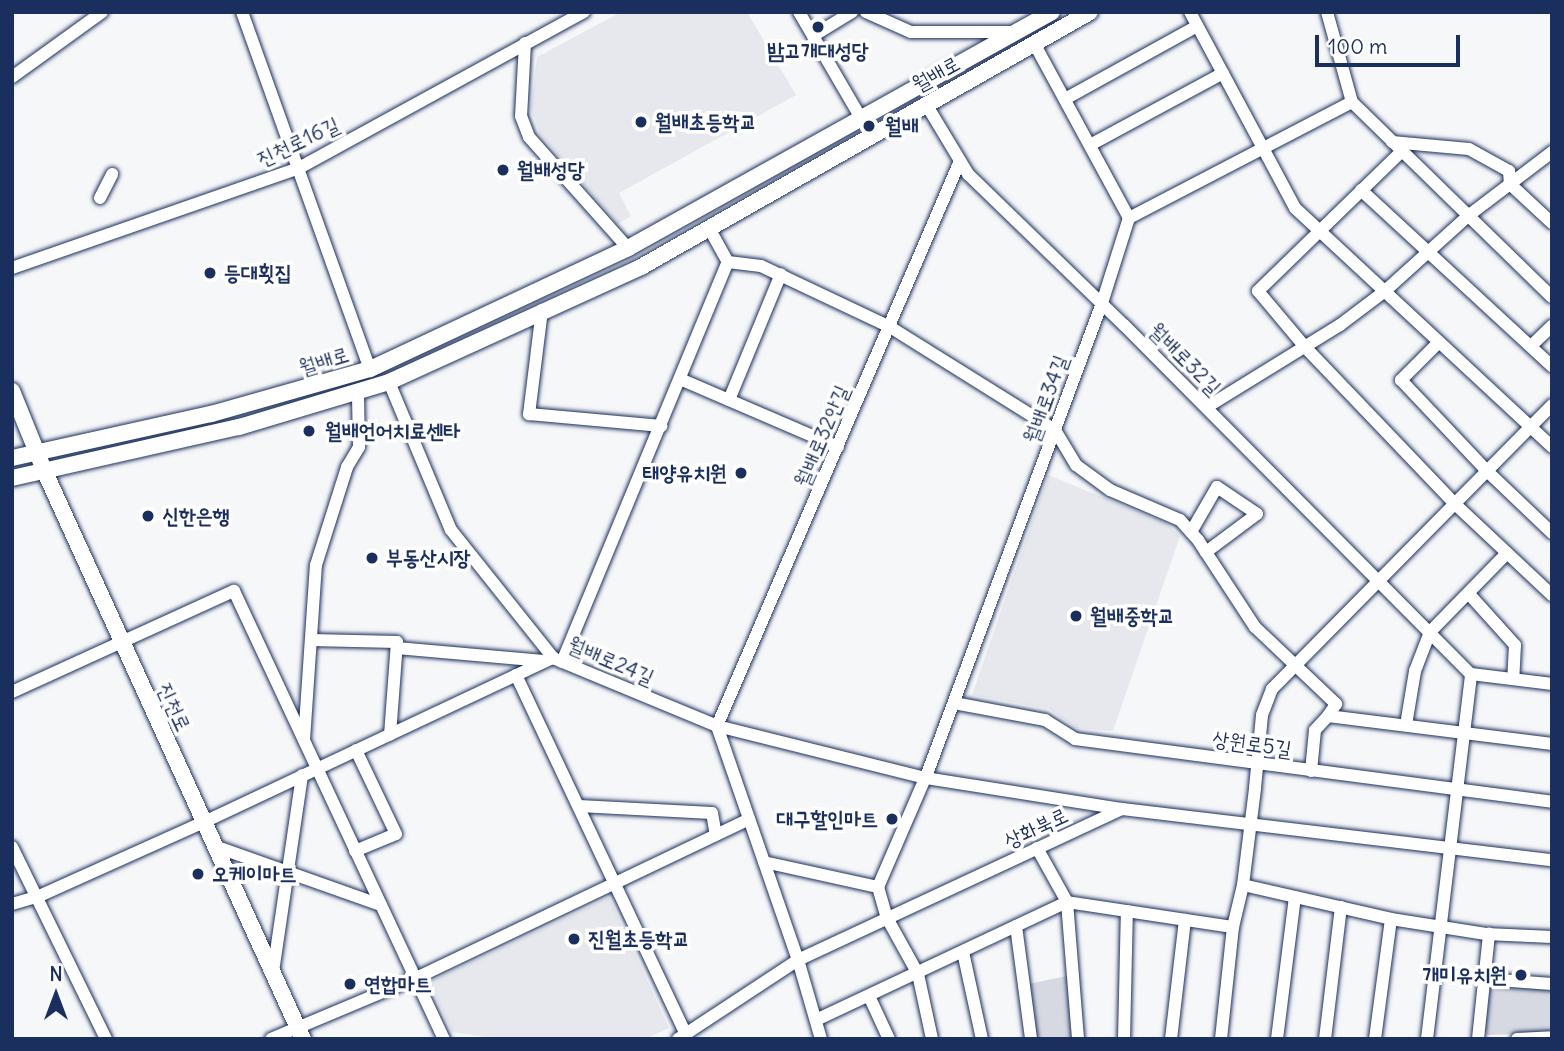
<!DOCTYPE html>
<html>
<head>
<meta charset="utf-8">
<style>
  body { margin:0 }
  #map { position:relative; width:1564px; height:1051px; overflow:hidden; background:#f6f7f9; font-family:Delius,"Poor Story",sans-serif }
  div>[style] { position:absolute }
  .built>* { inset:0; background:#e6e8ee }
  .green>* { inset:0; background:#d6d9e2 }
  .roads { filter:drop-shadow(0 0 2px #1b2f5e) drop-shadow(0 0 2px #1b2f5e) }
  .minor>* { height:12px; margin:-6px; padding:0 6px; transform-origin:6px; border-radius:6px; background:#fff }
  .major>* { height:16px; margin:-8px; padding:0 8px; transform-origin:8px; border-radius:8px; background:#fff }
  .dots>* { width:19px; height:19px; translate:-50% -50%; box-sizing:border-box; border:4px solid #fff; border-radius:50% }
  span { translate:-50% -50%; white-space:nowrap; text-align:center; line-height:1.15; -webkit-text-stroke:7px #fff; paint-order:stroke }
  .poi-label { font-size:21px; color:#1b2f5e; font-weight:700 }
  .left { translate:0 -50%; text-align:left }
  .right { translate:-100% -50%; text-align:right }
  .street-label { font-size:21px; color:#1b2f5e }
  .frame { position:absolute; inset:0; border:14px solid #1b2f5e; pointer-events:none }
  .north { position:absolute; left:21px; top:960px; width:70px; height:70px; -webkit-text-stroke:5px #fff; paint-order:stroke; rotate:0deg; font-size:19px; font-weight:700; line-height:28px; text-align:center; color:#1b2f5e }
  .north::after { content:''; display:block; margin:auto; width:24px; height:32px; background:#1b2f5e; clip-path:polygon(50% 0,100% 100%,50% 72%,0 100%) }
  .scale { position:absolute; left:1315px; top:35px; width:145px; height:32px; box-sizing:border-box; border:4px solid #1b2f5e; border-top:0; padding-left:9px; font-size:21px; line-height:24px; white-space:nowrap; color:#1b2f5e; -webkit-text-stroke:5px #fff; paint-order:stroke }
</style>
</head>
<body>
<div id="map">
  <div class="built">
    <i style="clip-path:polygon(621px 12px,747px 12px,796px 95px,619px 193px,631px 216px,618px 224px,540px 134px,531px 109px,537px 57px)"></i>
    <i style="clip-path:polygon(1048px 475px,1166px 523px,1180px 536px,1113px 731px,1076px 728px,1049px 709px,972px 695px)"></i>
    <i style="clip-path:polygon(609px 897px,669px 1028px,645px 1039px,498px 1039px,452px 1032px,429px 982px)"></i>
  </div>
  <div class="green">
    <i style="clip-path:polygon(1067px 976px,1073px 1039px,1035px 1039px,1028px 984px)"></i>
    <i style="clip-path:polygon(1491px 982px,1552px 988px,1552px 1033px,1488px 1035px,1482px 1028px,1485px 986px)"></i>
  </div>
  <div class="roads">
    <div class="minor">
      <i style="left:242px;top:12px;width:379px;rotate:70.3deg"></i>
      <i style="left:799px;top:12px;width:123px;rotate:59.7deg"></i>
      <i style="left:866px;top:12px;width:49px;rotate:24deg"></i>
      <i style="left:911px;top:32px;width:104px"></i>
      <i style="left:1190px;top:12px;width:222px;rotate:61.8deg"></i>
      <i style="left:1295px;top:208px;width:351px;rotate:42.9deg"></i>
      <i style="left:1327px;top:12px;width:93px;rotate:74.5deg"></i>
      <i style="left:1352px;top:102px;width:279px;rotate:44.3deg"></i>
      <i style="left:813px;top:36px;width:46px;rotate:-31.6deg"></i>
      <i style="left:525px;top:43px;width:73px;rotate:93.1deg"></i>
      <i style="left:521px;top:116px;width:22px;rotate:69deg"></i>
      <i style="left:529px;top:137px;width:149px;rotate:48.3deg"></i>
      <i style="left:12px;top:77px;width:111px;rotate:-35.8deg"></i>
      <i style="left:1065px;top:99px;width:151px;rotate:-28.9deg"></i>
      <i style="left:926px;top:104px;width:82px;rotate:59deg"></i>
      <i style="left:968px;top:174px;width:217px;rotate:44.1deg"></i>
      <i style="left:1124px;top:325px;width:492px;rotate:45.2deg"></i>
      <i style="left:1471px;top:674px;width:82px;rotate:7deg"></i>
      <i style="left:1392px;top:142px;width:77px;rotate:5.2deg"></i>
      <i style="left:1469px;top:149px;width:46px;rotate:28.8deg"></i>
      <i style="left:1509px;top:171px;width:13px;rotate:86deg"></i>
      <i style="left:1510px;top:184px;width:57px;rotate:42.9deg"></i>
      <i style="left:1090px;top:145px;width:151px;rotate:-28.4deg"></i>
      <i style="left:1402px;top:151px;width:201px;rotate:135.8deg"></i>
      <i style="left:1258px;top:291px;width:73px;rotate:50deg"></i>
      <i style="left:1305px;top:347px;width:217px;rotate:46.3deg"></i>
      <i style="left:1455px;top:504px;width:133px;rotate:43.2deg"></i>
      <i style="left:1361px;top:190px;width:260px;rotate:42.7deg"></i>
      <i style="left:100px;top:198px;width:27px;rotate:-63deg"></i>
      <i style="left:1129px;top:218px;width:251px;rotate:-27.5deg"></i>
      <i style="left:709px;top:228px;width:39px;rotate:61deg"></i>
      <i style="left:728px;top:262px;width:33px;rotate:7deg"></i>
      <i style="left:761px;top:266px;width:143px;rotate:25.3deg"></i>
      <i style="left:890px;top:327px;width:195px;rotate:32deg"></i>
      <i style="left:1055px;top:430px;width:41px;rotate:59deg"></i>
      <i style="left:1076px;top:465px;width:42px;rotate:36.3deg"></i>
      <i style="left:1110px;top:490px;width:76px;rotate:23.2deg"></i>
      <i style="left:1180px;top:520px;width:27px;rotate:48deg"></i>
      <i style="left:1198px;top:540px;width:104px;rotate:56.8deg"></i>
      <i style="left:1255px;top:627px;width:112px;rotate:43.5deg"></i>
      <i style="left:1336px;top:704px;width:14px;rotate:124deg"></i>
      <i style="left:12px;top:268px;width:304px;rotate:-19.2deg"></i>
      <i style="left:299px;top:168px;width:325px;rotate:-28.7deg"></i>
      <i style="left:542px;top:310px;width:105px;rotate:97.1deg"></i>
      <i style="left:529px;top:414px;width:133px;rotate:5.2deg"></i>
      <i style="left:1439px;top:342px;width:54px;rotate:135deg"></i>
      <i style="left:1401px;top:380px;width:125px;rotate:46.6deg"></i>
      <i style="left:1487px;top:471px;width:90px;rotate:43.6deg"></i>
      <i style="left:1531px;top:346px;width:29px;rotate:-44deg"></i>
      <i style="left:680px;top:379px;width:172px;rotate:23.3deg"></i>
      <i style="left:389px;top:382px;width:160px;rotate:67.3deg"></i>
      <i style="left:451px;top:530px;width:164px;rotate:51.4deg"></i>
      <i style="left:553px;top:658px;width:178px;rotate:22.5deg"></i>
      <i style="left:717px;top:726px;width:215px;rotate:14deg"></i>
      <i style="left:926px;top:778px;width:198px;rotate:9deg"></i>
      <i style="left:729px;top:400px;width:136px;rotate:-67.6deg"></i>
      <i style="left:1207px;top:407px;width:156px;rotate:-31.7deg"></i>
      <i style="left:1340px;top:325px;width:56px;rotate:-37.1deg"></i>
      <i style="left:1385px;top:291px;width:112px;rotate:-42.1deg"></i>
      <i style="left:1468px;top:216px;width:106px;rotate:-37.3deg"></i>
      <i style="left:1191px;top:532px;width:52px;rotate:-60deg"></i>
      <i style="left:1217px;top:487px;width:48px;rotate:34deg"></i>
      <i style="left:1257px;top:514px;width:64px;rotate:143.3deg"></i>
      <i style="left:1469px;top:594px;width:69px;rotate:48deg"></i>
      <i style="left:1515px;top:645px;width:34px;rotate:93deg"></i>
      <i style="left:311px;top:640px;width:86px;rotate:1.3deg"></i>
      <i style="left:397px;top:642px;width:93px;rotate:94.3deg"></i>
      <i style="left:397px;top:648px;width:147px;rotate:5.1deg"></i>
      <i style="left:562px;top:662px;width:433px;rotate:-67.5deg"></i>
      <i style="left:516px;top:675px;width:397px;rotate:64.7deg"></i>
      <i style="left:12px;top:692px;width:244px;rotate:-24.5deg"></i>
      <i style="left:234px;top:591px;width:495px;rotate:64.9deg"></i>
      <i style="left:954px;top:703px;width:93px;rotate:10.6deg"></i>
      <i style="left:1045px;top:720px;width:36px;rotate:32deg"></i>
      <i style="left:1075px;top:739px;width:481px;rotate:7.5deg"></i>
      <i style="left:1406px;top:725px;width:55px;rotate:-80.5deg"></i>
      <i style="left:1415px;top:671px;width:42px;rotate:-69deg"></i>
      <i style="left:1430px;top:632px;width:110px;rotate:-45.7deg"></i>
      <i style="left:304px;top:740px;width:175px;rotate:-86.1deg"></i>
      <i style="left:316px;top:565px;width:103px;rotate:-72.4deg"></i>
      <i style="left:347px;top:467px;width:23px;rotate:-59deg"></i>
      <i style="left:359px;top:447px;width:54px;rotate:-91.1deg"></i>
      <i style="left:1311px;top:771px;width:41px;rotate:-84.4deg"></i>
      <i style="left:1315px;top:730px;width:19px;rotate:-47deg"></i>
      <i style="left:1328px;top:716px;width:226px;rotate:7.1deg"></i>
      <i style="left:579px;top:806px;width:133px;rotate:3deg"></i>
      <i style="left:712px;top:813px;width:22px;rotate:80deg"></i>
      <i style="left:12px;top:847px;width:214px;rotate:63.9deg"></i>
      <i style="left:217px;top:847px;width:174px;rotate:19.5deg"></i>
      <i style="left:1037px;top:848px;width:62px;rotate:60.9deg"></i>
      <i style="left:1067px;top:902px;width:137px;rotate:85.4deg"></i>
      <i style="left:355px;top:851px;width:44px;rotate:-22.5deg"></i>
      <i style="left:396px;top:834px;width:93px;rotate:-115.5deg"></i>
      <i style="left:764px;top:862px;width:117px;rotate:12.4deg"></i>
      <i style="left:1243px;top:885px;width:152px;rotate:12.9deg"></i>
      <i style="left:1391px;top:919px;width:96px;rotate:9deg"></i>
      <i style="left:1486px;top:934px;width:66px;rotate:2.6deg"></i>
      <i style="left:878px;top:887px;width:123px;rotate:-66.6deg"></i>
      <i style="left:927px;top:774px;width:502px;rotate:-69.62deg"></i>
      <i style="left:1102px;top:303px;width:89px;rotate:-72.4deg"></i>
      <i style="left:1129px;top:218px;width:199px;rotate:-118.5deg"></i>
      <i style="left:878px;top:887px;width:32px;rotate:74deg"></i>
      <i style="left:887px;top:918px;width:64px;rotate:61deg"></i>
      <i style="left:918px;top:974px;width:66px;rotate:77.8deg"></i>
      <i style="left:12px;top:904px;width:26px;rotate:-16deg"></i>
      <i style="left:37px;top:897px;width:183px;rotate:-24.2deg"></i>
      <i style="left:204px;top:822px;width:386px;rotate:-25.2deg"></i>
      <i style="left:1016px;top:926px;width:114px;rotate:82.4deg"></i>
      <i style="left:963px;top:952px;width:89px;rotate:77.7deg"></i>
      <i style="left:273px;top:972px;width:199px;rotate:-81.6deg"></i>
      <i style="left:1484px;top:979px;width:68px;rotate:4.2deg"></i>
      <i style="left:869px;top:996px;width:47px;rotate:65.1deg"></i>
      <i style="left:816px;top:1020px;width:277px;rotate:-25.2deg"></i>
      <i style="left:1067px;top:902px;width:168px;rotate:8.6deg"></i>
      <i style="left:271px;top:1039px;width:157px;rotate:-22.8deg"></i>
      <i style="left:416px;top:978px;width:369px;rotate:-25.5deg"></i>
      <i style="left:678px;top:1039px;width:144px;rotate:-33.4deg"></i>
      <i style="left:798px;top:960px;width:357px;rotate:-25deg"></i>
      <i style="left:1122px;top:809px;width:433px;rotate:6.8deg"></i>
      <i style="left:821px;top:1039px;width:82px;rotate:-106.2deg"></i>
      <i style="left:798px;top:960px;width:248px;rotate:-109.1deg"></i>
      <i style="left:717px;top:726px;width:615px;rotate:-66.73deg"></i>
      <i style="left:1124px;top:1039px;width:128px;rotate:-88.7deg"></i>
      <i style="left:1171px;top:1039px;width:120px;rotate:-83.3deg"></i>
      <i style="left:1221px;top:1039px;width:113px;rotate:-83.9deg"></i>
      <i style="left:1233px;top:927px;width:43px;rotate:-76.6deg"></i>
      <i style="left:1243px;top:885px;width:98px;rotate:-82.9deg"></i>
      <i style="left:1255px;top:788px;width:73px;rotate:-84.5deg"></i>
      <i style="left:1262px;top:715px;width:28px;rotate:-69deg"></i>
      <i style="left:1272px;top:689px;width:399px;rotate:-45.4deg"></i>
      <i style="left:1277px;top:1039px;width:143px;rotate:-82.8deg"></i>
      <i style="left:1325px;top:1039px;width:133px;rotate:-83.1deg"></i>
      <i style="left:1375px;top:1039px;width:121px;rotate:-82.4deg"></i>
      <i style="left:1427px;top:1039px;width:368px;rotate:-83.1deg"></i>
      <i style="left:1478px;top:1039px;width:106px;rotate:-84deg"></i>
      <i style="left:1517px;top:1039px;width:35px;rotate:-3deg"></i>
    </div>
    <div class="major">
      <i style="left:12px;top:391px;width:85px;rotate:67.9deg"></i>
      <i style="left:44px;top:470px;width:625px;rotate:65.53deg"></i>
      <i style="left:12px;top:458px;width:204px;rotate:-12.5deg"></i>
      <i style="left:211px;top:414px;width:165px;rotate:-15.8deg"></i>
      <i style="left:370px;top:369px;width:285px;rotate:-25.1deg"></i>
      <i style="left:628px;top:248px;width:485px;rotate:-29.1deg"></i>
      <i style="left:12px;top:478px;width:233px;rotate:-12.7deg"></i>
      <i style="left:239px;top:427px;width:157px;rotate:-16.7deg"></i>
      <i style="left:389px;top:382px;width:277px;rotate:-24.5deg"></i>
      <i style="left:641px;top:267px;width:516px;rotate:-29.59deg"></i>
    </div>
  </div>
  <div class="dots">
    <i style="left:818px;top:27px;background:#1b2f5e"></i>
    <i style="left:641px;top:122px;background:#1b2f5e"></i>
    <i style="left:869px;top:126px;background:#1b2f5e"></i>
    <i style="left:503px;top:170px;background:#1b2f5e"></i>
    <i style="left:210px;top:273px;background:#1b2f5e"></i>
    <i style="left:309px;top:431px;background:#1b2f5e"></i>
    <i style="left:741px;top:473px;background:#1b2f5e"></i>
    <i style="left:148px;top:516px;background:#1b2f5e"></i>
    <i style="left:372px;top:558px;background:#1b2f5e"></i>
    <i style="left:1076px;top:616px;background:#1b2f5e"></i>
    <i style="left:892px;top:819px;background:#1b2f5e"></i>
    <i style="left:198px;top:874px;background:#1b2f5e"></i>
    <i style="left:574px;top:939px;background:#1b2f5e"></i>
    <i style="left:1521px;top:975px;background:#1b2f5e"></i>
    <i style="left:350px;top:984px;background:#1b2f5e"></i>
  </div>
  <div class="poi-label">
    <span style="left:818px;top:51px">밤고개대성당</span>
    <span class="left" style="left:655px;top:122px">월배초등학교</span>
    <span class="left" style="left:885px;top:126px">월배</span>
    <span class="left" style="left:517px;top:170px">월배성당</span>
    <span class="left" style="left:224px;top:273px">등대횟집</span>
    <span class="left" style="left:325px;top:431px">월배언어치료센타</span>
    <span class="right" style="left:727px;top:473px">태양유치원</span>
    <span class="left" style="left:162px;top:516px">신한은행</span>
    <span class="left" style="left:386px;top:558px">부동산시장</span>
    <span class="left" style="left:1090px;top:616px">월배중학교</span>
    <span class="right" style="left:878px;top:819px">대구할인마트</span>
    <span class="left" style="left:212px;top:874px">오케이마트</span>
    <span class="left" style="left:588px;top:939px">진월초등학교</span>
    <span class="right" style="left:1507px;top:975px">개미유치원</span>
    <span class="left" style="left:364px;top:984px">연합마트</span>
  </div>
  <div class="street-label">
    <span style="left:936px;top:74px;rotate:-29deg">월배로</span>
    <span style="left:298px;top:142px;rotate:-25deg">진천로16길</span>
    <span style="left:1185px;top:359px;rotate:45deg">월배로32길</span>
    <span style="left:324px;top:361px;rotate:-17deg">월배로</span>
    <span style="left:1046px;top:399px;rotate:-70deg">월배로34길</span>
    <span style="left:822px;top:436px;rotate:-67deg">월배로32안길</span>
    <span style="left:611px;top:661px;rotate:23deg">월배로24길</span>
    <span style="left:174px;top:707px;rotate:65deg">진천로</span>
    <span style="left:1252px;top:744px;rotate:8deg">상원로5길</span>
    <span style="left:1036px;top:828px;rotate:-25deg">상화북로</span>
  </div>
  <div class="frame"></div>
  <div class="north">N</div>
  <div class="scale">100 m</div>
</div>
</body>
</html>
